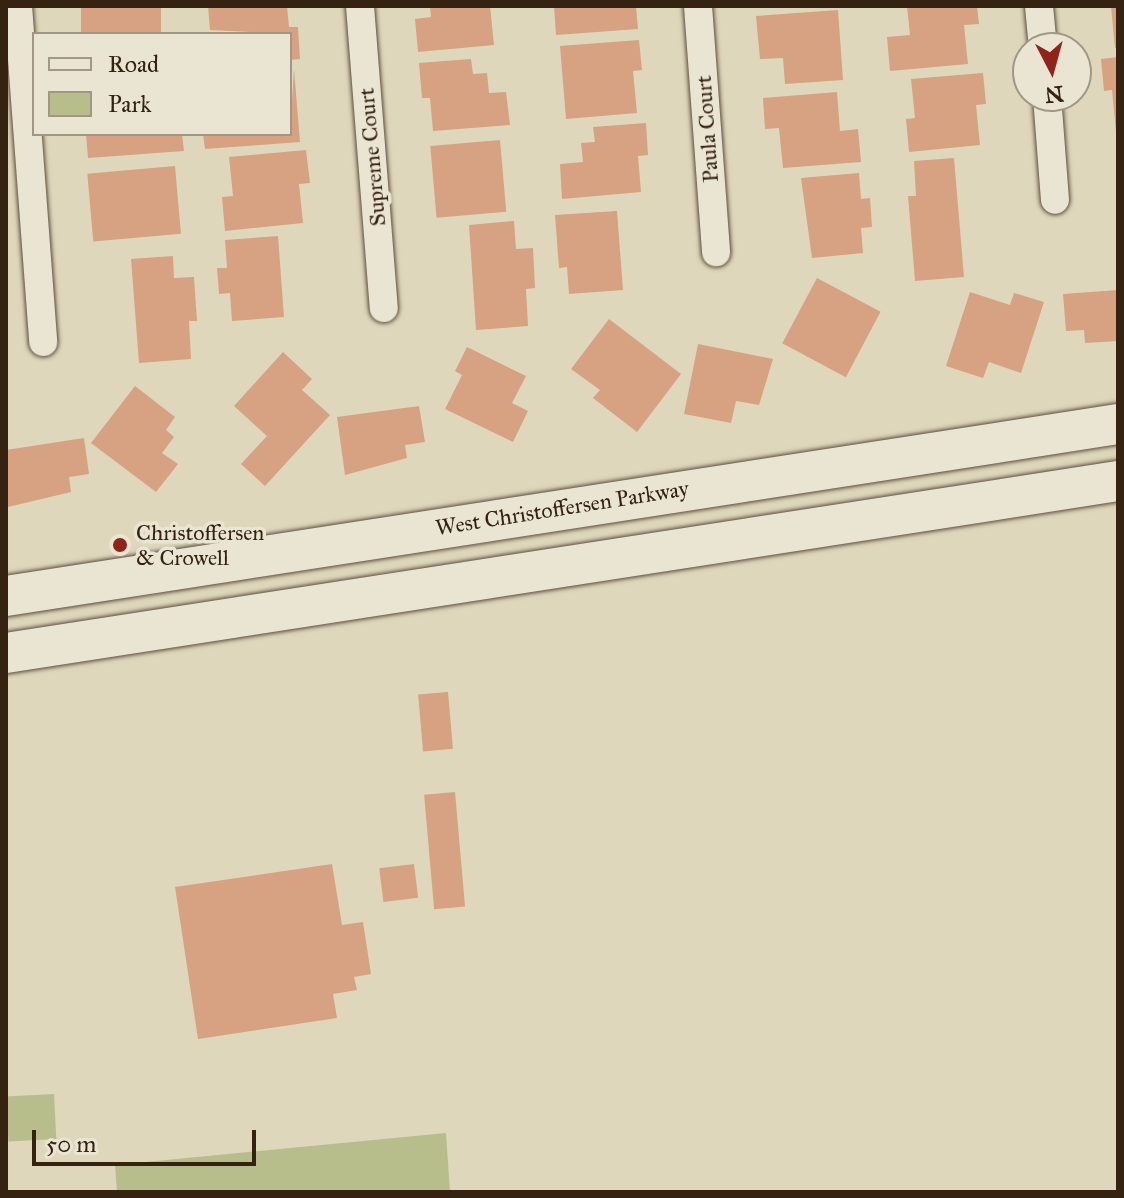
<!DOCTYPE html>
<html>
<head>
<meta charset="utf-8">
<style>
  body { margin:0 }
  #map { position:relative; width:1124px; height:1198px; overflow:hidden; background:#ded7bc; font-family:"IM FELL Great Primer",serif }
  div>[style] { position:absolute }
  .green>* { inset:0; background:#b8bd8c; transform-origin:0 0 }
  .building>* { inset:0; background:#d6a281; transform-origin:0 0 }
  .roads { filter:drop-shadow(0 0 2px #5f4f3c) drop-shadow(0 0 2px #5f4f3c) }
  .street>* { height:28px; margin:-14px; padding:0 14px; transform-origin:14px; border-radius:14px; background:#eae5d3 }
  .secondary>* { height:40px; margin:-20px; padding:0 20px; transform-origin:20px; border-radius:20px; background:#eae5d3 }
  .dots>* { width:22px; height:22px; translate:-50% -50%; box-sizing:border-box; border:4px solid #eae5d3; border-radius:50% }
  span { translate:-50% -50%; white-space:nowrap; text-align:center; line-height:1.15; -webkit-text-stroke:7px #eae5d3; paint-order:stroke }
  .street-label { font-size:22px; color:#352211 }
  .poi-label { font-size:22px; color:#352211 }
  .left { translate:0 -50%; text-align:left }
  .frame { position:absolute; inset:0; border:8px solid #352211; pointer-events:none }
  .legend { position:absolute; left:32px; top:32px; width:260px; height:104px; box-sizing:border-box; background:#eae5d3; border:2px solid #a29785; margin:0; padding:10px 14px; list-style:none; font-size:24px; color:#352211 }
  .legend li { display:flex; align-items:center; gap:16px; height:40px }
  .legend b { width:40px; border:2px solid #a29785 }
  .north { position:absolute; left:1012px; top:32px; width:80px; height:80px; box-sizing:border-box; background:#eae5d3; border:2px solid #a29785; border-radius:50%; rotate:174deg; font-size:22px; font-weight:700; line-height:32px; text-align:center; color:#352211 }
  .north::after { content:''; display:block; margin:auto; width:28px; height:36px; background:#8f2418; clip-path:polygon(50% 0,100% 100%,50% 72%,0 100%) }
  .scale { position:absolute; left:32px; top:1130px; width:224px; height:36px; box-sizing:border-box; border:4px solid #352211; border-top:0; padding-left:10px; font-size:24px; line-height:28px; white-space:nowrap; color:#352211; -webkit-text-stroke:6px #eae5d3; paint-order:stroke }
</style>
</head>
<body>
<div id="map">
  <div class="green">
    <i style="left:54px;top:1094px;width:45px;height:48px;rotate:87deg"></i>
    <i style="clip-path:polygon(446px 1133px,450px 1192px,117px 1192px,115px 1165px)"></i>
  </div>
  <div class="building">
    <i style="left:81px;top:6px;width:80px;height:26px"></i>
    <i style="clip-path:polygon(208px 6px,287px 6px,289px 27px,298px 27px,300px 59px,290px 60px,290px 34px,210px 30px)"></i>
    <i style="clip-path:polygon(430px 6px,490px 6px,494px 45px,418px 52px,415px 19px,431px 17px)"></i>
    <i style="clip-path:polygon(554px 6px,636px 6px,638px 29px,556px 35px)"></i>
    <i style="clip-path:polygon(907px 6px,977px 6px,979px 24px,964px 25px,968px 64px,890px 71px,887px 37px,910px 35px)"></i>
    <i style="clip-path:polygon(1111px 6px,1118px 6px,1118px 48px,1115px 48px)"></i>
    <i style="clip-path:polygon(838px 10px,843px 80px,785px 84px,783px 58px,760px 59px,756px 16px)"></i>
    <i style="clip-path:polygon(639px 40px,642px 70px,633px 71px,637px 113px,566px 119px,560px 46px)"></i>
    <i style="clip-path:polygon(1118px 57px,1118px 132px,1116px 132px,1112px 90px,1104px 91px,1101px 59px)"></i>
    <i style="clip-path:polygon(471px 59px,473px 74px,487px 73px,489px 93px,506px 92px,510px 125px,433px 131px,430px 98px,422px 98px,419px 63px)"></i>
    <i style="clip-path:polygon(294px 69px,300px 142px,205px 149px,203px 134px,290px 134px)"></i>
    <i style="clip-path:polygon(983px 73px,986px 104px,976px 105px,980px 145px,909px 152px,906px 119px,915px 118px,911px 79px)"></i>
    <i style="clip-path:polygon(837px 92px,840px 131px,858px 129px,861px 162px,783px 168px,779px 128px,765px 129px,763px 98px)"></i>
    <i style="clip-path:polygon(646px 123px,648px 155px,638px 156px,641px 192px,562px 199px,560px 164px,583px 162px,581px 143px,595px 142px,593px 127px)"></i>
    <i style="clip-path:polygon(86px 134px,182px 134px,184px 151px,88px 158px)"></i>
    <i style="left:500px;top:140px;width:72px;height:70px;rotate:85deg"></i>
    <i style="clip-path:polygon(306px 150px,310px 183px,299px 184px,303px 223px,225px 231px,222px 197px,233px 196px,229px 157px)"></i>
    <i style="clip-path:polygon(954px 158px,964px 277px,915px 281px,908px 196px,916px 196px,914px 161px)"></i>
    <i style="left:175px;top:166px;width:68px;height:88px;rotate:85deg"></i>
    <i style="clip-path:polygon(859px 173px,861px 199px,870px 198px,872px 227px,861px 228px,863px 253px,812px 258px,801px 178px)"></i>
    <i style="clip-path:polygon(617px 211px,623px 290px,569px 294px,567px 267px,559px 268px,555px 215px)"></i>
    <i style="clip-path:polygon(514px 221px,516px 249px,533px 248px,535px 288px,526px 289px,528px 326px,476px 330px,469px 225px)"></i>
    <i style="clip-path:polygon(278px 236px,284px 317px,232px 321px,230px 293px,219px 294px,217px 268px,227px 268px,225px 240px)"></i>
    <i style="clip-path:polygon(173px 256px,174px 278px,194px 277px,197px 321px,189px 321px,191px 359px,139px 363px,131px 259px)"></i>
    <i style="left:817px;top:278px;width:72px;height:74px;rotate:28deg"></i>
    <i style="clip-path:polygon(1118px 290px,1118px 341px,1085px 343px,1084px 330px,1066px 331px,1063px 294px)"></i>
    <i style="clip-path:polygon(970px 292px,1010px 305px,1014px 293px,1044px 302px,1021px 373px,989px 362px,983px 378px,946px 366px)"></i>
    <i style="clip-path:polygon(609px 319px,681px 374px,637px 432px,593px 398px,600px 390px,571px 369px)"></i>
    <i style="clip-path:polygon(698px 344px,773px 359px,759px 405px,736px 401px,731px 423px,684px 414px)"></i>
    <i style="clip-path:polygon(467px 347px,526px 376px,512px 403px,528px 411px,513px 442px,445px 409px,462px 375px,455px 371px)"></i>
    <i style="clip-path:polygon(283px 352px,312px 379px,302px 390px,330px 415px,265px 486px,241px 464px,267px 436px,234px 406px)"></i>
    <i style="clip-path:polygon(135px 386px,175px 417px,166px 430px,174px 437px,162px 453px,178px 464px,156px 492px,91px 443px)"></i>
    <i style="clip-path:polygon(419px 406px,425px 442px,405px 445px,407px 458px,345px 475px,337px 417px)"></i>
    <i style="clip-path:polygon(84px 438px,89px 474px,69px 477px,71px 492px,8px 507px,6px 450px)"></i>
    <i style="left:448px;top:692px;width:57px;height:30px;rotate:85deg"></i>
    <i style="left:455px;top:792px;width:115px;height:31px;rotate:85deg"></i>
    <i style="clip-path:polygon(332px 864px,342px 925px,363px 922px,371px 974px,354px 977px,357px 990px,333px 994px,337px 1018px,198px 1039px,175px 887px)"></i>
    <i style="left:414px;top:864px;width:34px;height:35px;rotate:83deg"></i>
  </div>
  <div class="roads">
    <div class="street">
      <i style="left:18px;top:6px;width:337px;rotate:85.7deg"></i>
      <i style="left:360px;top:6px;width:303px;rotate:85.5deg"></i>
      <i style="left:698px;top:6px;width:247px;rotate:85.8deg"></i>
      <i style="left:1039px;top:6px;width:42px;rotate:84.6deg"></i>
      <i style="left:1047px;top:96px;width:104px;rotate:85.6deg"></i>
    </div>
    <div class="secondary">
      <i style="left:6px;top:596px;width:1125px;rotate:-8.79deg"></i>
      <i style="left:6px;top:653px;width:1125px;rotate:-8.79deg"></i>
    </div>
  </div>
  <div class="dots">
    <i style="left:120px;top:545px;background:#8f2418"></i>
  </div>
  <div class="street-label">
    <span style="left:707px;top:129px;rotate:-94deg">Paula Court</span>
    <span style="left:372px;top:157px;rotate:-95deg">Supreme Court</span>
    <span style="left:562px;top:508px;rotate:-9deg">West Christoffersen Parkway</span>
  </div>
  <div class="poi-label">
    <span class="left" style="left:136px;top:545px">Christoffersen<br>&amp; Crowell</span>
  </div>
  <div class="frame"></div>
  <ul class="legend">
  <li><b style="height:10px;background:#eae5d3"></b>Road</li>
  <li><b style="height:22px;background:#b8bd8c"></b>Park</li>
  </ul>
  <div class="north">N</div>
  <div class="scale">50 m</div>
</div>
</body>
</html>
